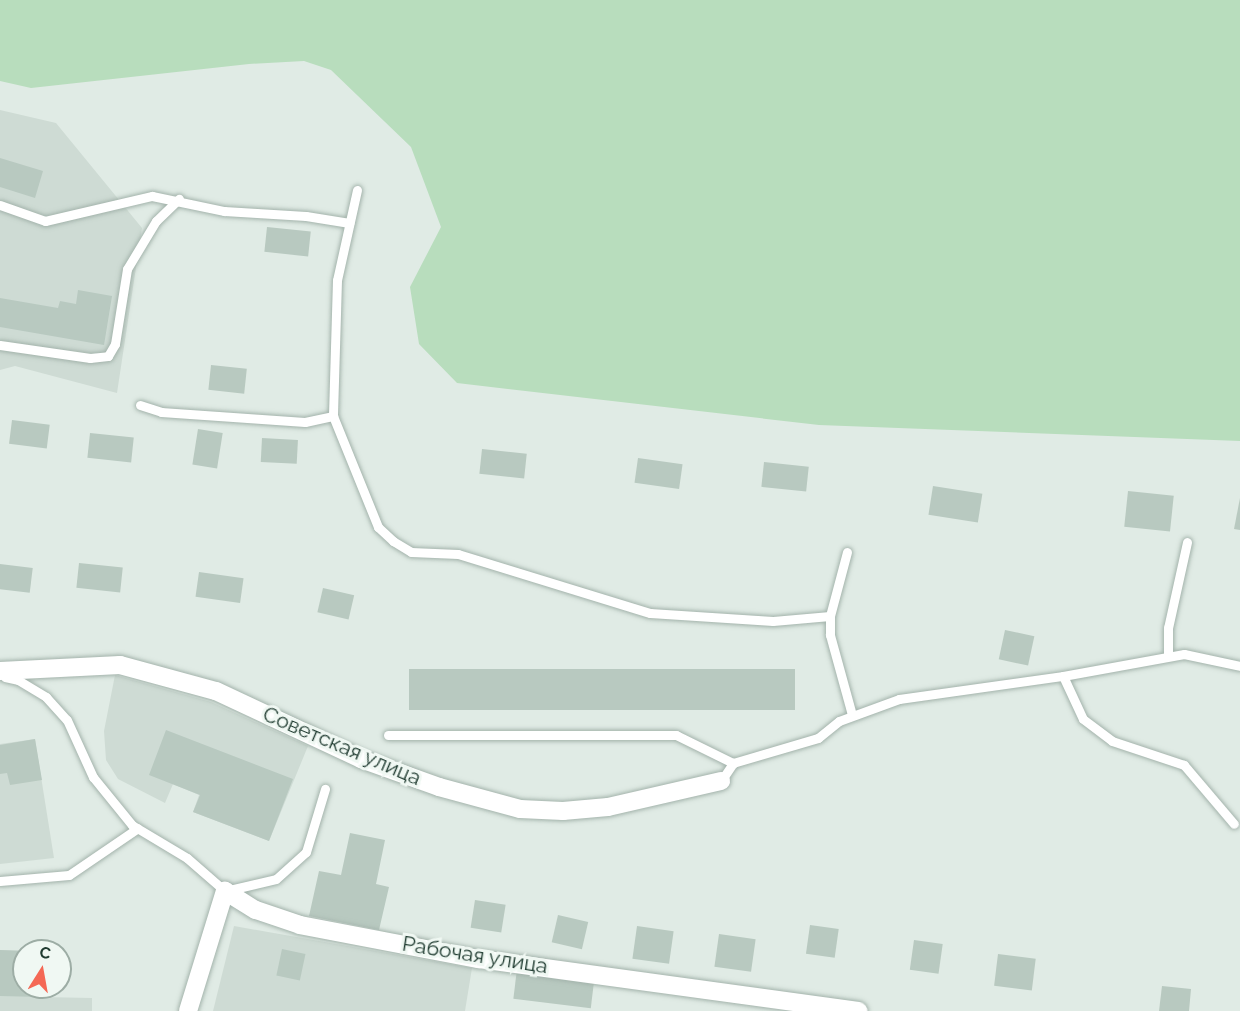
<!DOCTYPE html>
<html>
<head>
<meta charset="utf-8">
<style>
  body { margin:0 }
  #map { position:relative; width:1240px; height:1011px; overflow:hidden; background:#e0ebe5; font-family:Raleway,sans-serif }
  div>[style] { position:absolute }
  .built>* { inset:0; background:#cedbd4 }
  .green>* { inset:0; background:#b8ddbd }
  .building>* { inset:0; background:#b8c9c0; transform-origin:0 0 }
  .roads { filter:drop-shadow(0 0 2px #a3b3ab) drop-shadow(0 0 2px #a3b3ab) }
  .service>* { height:9px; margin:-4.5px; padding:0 4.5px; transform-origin:4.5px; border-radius:4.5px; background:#fff }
  .minor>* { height:18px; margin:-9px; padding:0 9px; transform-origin:9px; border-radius:9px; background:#fff }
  span { translate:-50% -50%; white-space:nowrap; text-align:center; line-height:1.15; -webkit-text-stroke:6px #f0f8f3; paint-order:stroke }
  .street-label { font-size:21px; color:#203c31 }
  .north { position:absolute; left:12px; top:939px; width:60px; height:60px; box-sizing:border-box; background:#f0f8f3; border:2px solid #9dada5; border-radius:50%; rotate:11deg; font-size:16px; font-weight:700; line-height:24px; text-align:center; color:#203c31 }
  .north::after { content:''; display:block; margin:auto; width:21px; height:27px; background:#f46855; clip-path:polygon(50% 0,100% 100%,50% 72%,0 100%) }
</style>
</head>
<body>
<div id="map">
  <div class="built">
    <i style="clip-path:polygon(0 110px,56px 123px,142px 228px,117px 393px,15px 366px,0 370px)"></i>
    <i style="clip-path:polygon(115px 675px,211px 702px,308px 746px,269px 841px,193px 812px,199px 795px,173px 784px,165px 803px,118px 779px,106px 760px,104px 731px)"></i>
    <i style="clip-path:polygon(35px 739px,54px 858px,0 864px,0 744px)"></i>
    <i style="clip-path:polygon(234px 926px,472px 968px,465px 1011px,213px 1011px)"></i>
    <i style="clip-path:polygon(0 950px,41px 951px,24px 951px,24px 987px,41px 997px,92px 998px,92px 1011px,0 1011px)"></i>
  </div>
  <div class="green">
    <i style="clip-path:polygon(0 0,1240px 0,1240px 441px,819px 425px,457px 383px,419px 344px,410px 287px,441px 227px,411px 147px,331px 70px,304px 61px,249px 64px,31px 88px,0 81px)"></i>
  </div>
  <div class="building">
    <i style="clip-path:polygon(0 158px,43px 171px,35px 198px,0 187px)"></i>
    <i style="left:267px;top:227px;width:44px;height:25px;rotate:6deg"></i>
    <i style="clip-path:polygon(78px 290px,112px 296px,104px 345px,0 327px,0 298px,58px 308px,60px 301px,76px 304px)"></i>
    <i style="left:211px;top:365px;width:36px;height:25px;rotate:6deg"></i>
    <i style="left:12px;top:420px;width:38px;height:24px;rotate:7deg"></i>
    <i style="left:198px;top:429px;width:25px;height:36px;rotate:9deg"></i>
    <i style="left:90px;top:433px;width:44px;height:25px;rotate:6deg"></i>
    <i style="left:262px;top:438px;width:36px;height:24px;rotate:3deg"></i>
    <i style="left:482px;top:449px;width:45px;height:25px;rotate:6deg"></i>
    <i style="left:638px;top:458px;width:45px;height:25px;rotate:8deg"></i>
    <i style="left:764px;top:462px;width:45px;height:25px;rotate:6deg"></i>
    <i style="left:933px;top:486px;width:50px;height:29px;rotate:9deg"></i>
    <i style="left:1128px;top:491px;width:46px;height:36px;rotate:6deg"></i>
    <i style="clip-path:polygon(1240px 498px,1240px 530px,1234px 529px)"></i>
    <i style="left:79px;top:563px;width:44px;height:25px;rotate:6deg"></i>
    <i style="left:0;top:564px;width:33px;height:25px;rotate:7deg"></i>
    <i style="left:199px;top:572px;width:45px;height:25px;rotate:8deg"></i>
    <i style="left:323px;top:588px;width:32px;height:25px;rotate:13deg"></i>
    <i style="left:1005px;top:630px;width:30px;height:30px;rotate:12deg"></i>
    <i style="left:409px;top:669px;width:386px;height:41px"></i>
    <i style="clip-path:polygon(166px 730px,293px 779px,269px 841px,193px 812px,200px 795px,149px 775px)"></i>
    <i style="clip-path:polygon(35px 739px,42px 780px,10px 785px,7px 773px,0 774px,0 745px)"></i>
    <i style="clip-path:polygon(350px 833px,385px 840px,376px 884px,389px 887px,379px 930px,309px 916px,319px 871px,341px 875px)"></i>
    <i style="left:475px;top:900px;width:31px;height:28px;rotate:9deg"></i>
    <i style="left:558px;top:915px;width:31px;height:28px;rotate:13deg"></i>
    <i style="left:810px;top:925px;width:29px;height:29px;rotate:8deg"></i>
    <i style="left:637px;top:926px;width:37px;height:33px;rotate:8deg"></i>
    <i style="left:719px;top:934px;width:37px;height:33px;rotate:8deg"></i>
    <i style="left:914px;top:940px;width:29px;height:30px;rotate:8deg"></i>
    <i style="left:282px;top:949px;width:24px;height:27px;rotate:12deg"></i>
    <i style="clip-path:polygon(0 950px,24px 951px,24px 987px,41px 987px,41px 997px,0 996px)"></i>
    <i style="left:998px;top:954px;width:38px;height:32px;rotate:7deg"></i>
    <i style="left:517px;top:969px;width:78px;height:30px;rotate:7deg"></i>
    <i style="clip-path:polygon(1162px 986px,1191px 989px,1189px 1011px,1159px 1011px)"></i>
  </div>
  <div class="roads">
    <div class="service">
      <i style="left:357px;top:190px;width:92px;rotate:102.5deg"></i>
      <i style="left:337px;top:280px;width:136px;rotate:91.7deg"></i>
      <i style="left:333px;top:416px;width:120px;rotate:67.9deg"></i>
      <i style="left:378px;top:527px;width:21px;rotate:43deg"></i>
      <i style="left:393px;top:541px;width:21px;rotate:31deg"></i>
      <i style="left:411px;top:552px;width:47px;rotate:2.4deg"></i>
      <i style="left:458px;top:554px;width:201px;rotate:17.1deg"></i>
      <i style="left:650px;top:613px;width:123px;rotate:3.7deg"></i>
      <i style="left:773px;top:621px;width:57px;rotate:-5deg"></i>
      <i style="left:0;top:205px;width:48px;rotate:19.6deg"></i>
      <i style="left:45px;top:221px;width:110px;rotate:-13.2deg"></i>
      <i style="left:152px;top:196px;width:74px;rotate:11.8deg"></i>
      <i style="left:224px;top:211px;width:82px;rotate:3.5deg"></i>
      <i style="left:306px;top:216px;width:44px;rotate:9.2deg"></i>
      <i style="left:0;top:345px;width:91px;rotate:8.2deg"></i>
      <i style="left:90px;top:358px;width:18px;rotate:-6deg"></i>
      <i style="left:108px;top:356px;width:14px;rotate:-60deg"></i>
      <i style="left:115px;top:344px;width:76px;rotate:-80.9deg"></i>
      <i style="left:127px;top:269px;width:56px;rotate:-58.9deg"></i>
      <i style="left:156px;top:221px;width:32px;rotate:-44deg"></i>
      <i style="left:140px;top:405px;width:22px;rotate:18deg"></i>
      <i style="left:161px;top:412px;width:144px;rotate:4deg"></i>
      <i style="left:305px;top:422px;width:29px;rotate:-12deg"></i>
      <i style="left:847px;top:552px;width:66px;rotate:104.9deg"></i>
      <i style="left:830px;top:616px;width:19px;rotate:90deg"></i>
      <i style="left:830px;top:635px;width:83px;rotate:74.6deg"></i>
      <i style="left:1168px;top:656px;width:28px;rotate:-90deg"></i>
      <i style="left:1168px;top:628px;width:88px;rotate:-77.5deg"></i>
      <i style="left:1063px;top:676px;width:47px;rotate:65.1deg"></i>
      <i style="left:1083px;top:719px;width:36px;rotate:37deg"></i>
      <i style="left:1112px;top:741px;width:76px;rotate:18.4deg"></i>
      <i style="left:1184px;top:765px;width:77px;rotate:49.7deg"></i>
      <i style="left:5px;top:677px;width:13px;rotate:13deg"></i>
      <i style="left:18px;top:680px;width:33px;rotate:31deg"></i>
      <i style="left:46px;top:697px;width:31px;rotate:48deg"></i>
      <i style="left:67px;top:720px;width:63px;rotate:65.5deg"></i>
      <i style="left:93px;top:777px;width:62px;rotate:50.9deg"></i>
      <i style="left:132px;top:825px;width:64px;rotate:31deg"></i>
      <i style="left:187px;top:858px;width:50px;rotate:41deg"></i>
      <i style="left:225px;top:891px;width:52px;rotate:-13.2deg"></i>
      <i style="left:276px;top:879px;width:40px;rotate:-42deg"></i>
      <i style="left:306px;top:852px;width:66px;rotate:-73.2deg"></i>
      <i style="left:388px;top:735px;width:288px"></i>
      <i style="left:676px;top:735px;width:64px;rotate:26.2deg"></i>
      <i style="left:721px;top:781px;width:22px;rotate:-56deg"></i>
      <i style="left:733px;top:763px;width:89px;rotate:-16.4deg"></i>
      <i style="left:818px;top:738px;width:27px;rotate:-39deg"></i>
      <i style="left:839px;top:721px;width:64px;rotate:-20.1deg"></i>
      <i style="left:899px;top:699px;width:166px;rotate:-8deg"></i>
      <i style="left:1063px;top:676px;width:123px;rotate:-10.3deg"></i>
      <i style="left:1184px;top:654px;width:57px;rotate:12.1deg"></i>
      <i style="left:0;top:881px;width:69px;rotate:-5deg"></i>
      <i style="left:69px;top:875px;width:83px;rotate:-34.3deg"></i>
    </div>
    <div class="minor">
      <i style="left:0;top:671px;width:120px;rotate:-2.9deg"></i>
      <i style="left:120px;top:665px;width:99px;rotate:15.2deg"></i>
      <i style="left:216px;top:691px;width:160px;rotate:25.1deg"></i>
      <i style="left:361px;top:759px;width:83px;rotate:19.7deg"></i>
      <i style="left:439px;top:787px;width:84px;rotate:15.2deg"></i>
      <i style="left:520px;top:809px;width:43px;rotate:2.7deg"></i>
      <i style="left:563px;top:811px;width:45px;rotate:-5.1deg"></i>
      <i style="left:608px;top:807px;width:116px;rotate:-13deg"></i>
      <i style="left:188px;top:1011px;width:126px;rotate:-72.9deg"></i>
      <i style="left:225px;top:891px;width:36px;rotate:32deg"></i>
      <i style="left:256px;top:910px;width:46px;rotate:18.8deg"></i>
      <i style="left:300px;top:925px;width:182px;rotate:10.8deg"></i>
      <i style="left:479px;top:959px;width:383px;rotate:7.8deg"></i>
    </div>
  </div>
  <div class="street-label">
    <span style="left:342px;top:746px;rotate:23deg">Советская улица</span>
    <span style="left:475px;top:955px;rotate:9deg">Рабочая улица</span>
  </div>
  <div class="north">С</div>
</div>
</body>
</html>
